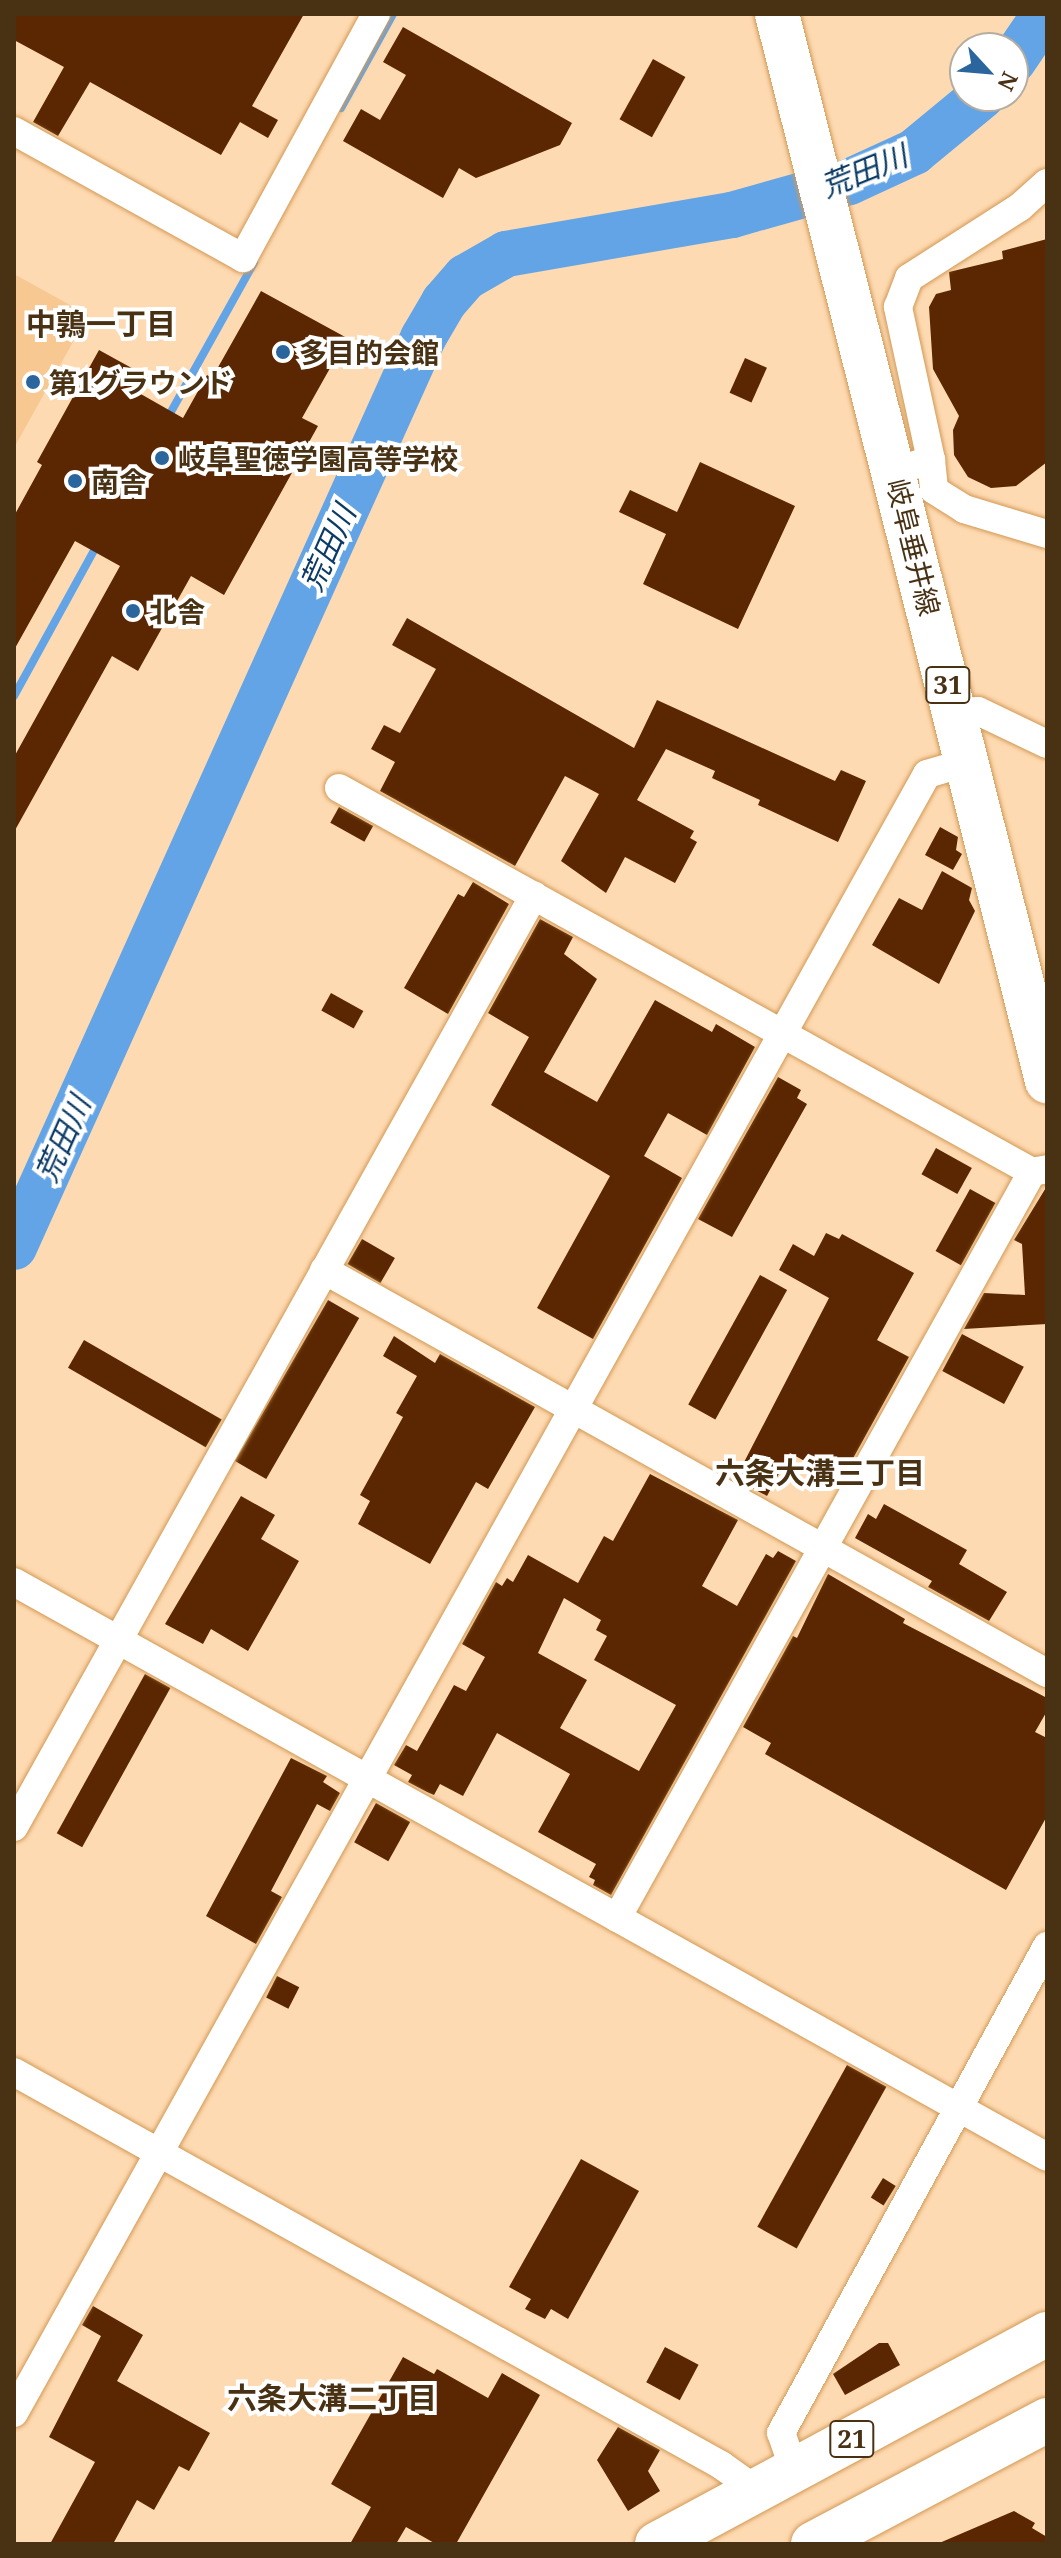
<!DOCTYPE html>
<html>
<head>
<meta charset="utf-8">
<style>
  body { margin:0 }
  #map { position:relative; width:1061px; height:2558px; overflow:hidden; background:#fedab2; font-family:"Noto Serif","Noto Sans JP",serif }
  div>[style] { position:absolute }
  .green>* { inset:0; background:#f7c892 }
  .stream>* { height:8px; margin:-4px; padding:0 4px; transform-origin:4px; border-radius:4px; background:#63a4e6 }
  .river>* { height:46px; margin:-23px; padding:0 23px; transform-origin:23px; border-radius:23px; background:#63a4e6 }
  .building>* { inset:0; background:#5a2702; transform-origin:0 0 }
  .roads { filter:drop-shadow(0 0 2px #d29954) drop-shadow(0 0 2px #d29954) }
  .minor>* { height:28px; margin:-14px; padding:0 14px; transform-origin:14px; border-radius:14px; background:#fff }
  .primary>* { height:44px; margin:-22px; padding:0 22px; transform-origin:22px; border-radius:22px; background:#fff }
  .trunk>* { height:44px; margin:-22px; padding:0 22px; transform-origin:22px; border-radius:22px; background:#fff }
  .dots>* { width:22px; height:22px; translate:-50% -50%; box-sizing:border-box; border:4px solid #fff; border-radius:50% }
  span { translate:-50% -50%; white-space:nowrap; text-align:center; line-height:1.15; -webkit-text-stroke:8px #fff; paint-order:stroke }
  .shield-label span { padding:2px 6px; background:#fff; border:2px solid; border-radius:6px; -webkit-text-stroke-width:0 }
  .shield-label { font-size:26px; color:#493114; font-weight:700 }
  .poi-label { font-size:28px; color:#493114; font-weight:700 }
  .left { translate:0 -50%; text-align:left }
  .street-label { font-size:28px; color:#493114 }
  .water-label { font-size:30px; color:#0b3b66; font-style:italic }
  .neighbourhood-label { font-size:30px; color:#493114; font-weight:700 }
  .frame { position:absolute; inset:0; border:16px solid #493114; pointer-events:none }
  .north { position:absolute; left:949px; top:32px; width:80px; height:80px; box-sizing:border-box; background:#fff; border:2px solid #b6ada1; border-radius:50%; rotate:116deg; font-size:22px; font-weight:700; line-height:32px; text-align:center; color:#493114 }
  .north::after { content:''; display:block; margin:auto; width:28px; height:36px; background:#2b659d; clip-path:polygon(50% 0,100% 100%,50% 72%,0 100%) }
</style>
</head>
<body>
<div id="map">
  <div class="green">
    <i style="clip-path:polygon(14px 274px,88px 315px,14px 448px)"></i>
  </div>
  <div class="stream">
    <i style="left:341px;top:108px;width:107px;rotate:-61deg"></i>
    <i style="left:167px;top:419px;width:179px;rotate:-60.9deg"></i>
    <i style="left:14px;top:696px;width:175px;rotate:-61.2deg"></i>
  </div>
  <div class="river">
    <i style="left:1013px;top:61px;width:57px;rotate:-55.8deg"></i>
    <i style="left:14px;top:1247px;width:997px;rotate:-65.77deg"></i>
    <i style="left:423px;top:338px;width:42px;rotate:-59.7deg"></i>
    <i style="left:444px;top:302px;width:33px;rotate:-49deg"></i>
    <i style="left:466px;top:277px;width:46px;rotate:-29.9deg"></i>
    <i style="left:506px;top:254px;width:229px;rotate:-9.8deg"></i>
    <i style="left:732px;top:215px;width:122px;rotate:-15.8deg"></i>
    <i style="left:849px;top:182px;width:72px;rotate:-24.8deg"></i>
    <i style="left:914px;top:152px;width:88px;rotate:-39.5deg"></i>
  </div>
  <div class="building">
    <i style="clip-path:polygon(14px 14px,304px 14px,252px 106px,278px 120px,268px 138px,240px 122px,221px 155px,90px 82px,58px 136px,33px 122px,64px 67px,14px 40px)"></i>
    <i style="clip-path:polygon(403px 27px,572px 123px,560px 145px,476px 178px,459px 168px,443px 198px,343px 141px,361px 109px,380px 120px,406px 75px,383px 62px)"></i>
    <i style="left:653px;top:59px;width:37px;height:69px;rotate:29deg"></i>
    <i style="clip-path:polygon(1047px 239px,1047px 462px,1016px 486px,991px 488px,968px 477px,954px 455px,953px 430px,959px 416px,933px 369px,929px 307px,936px 294px,951px 290px,949px 272px,1003px 259px,1002px 251px)"></i>
    <i style="clip-path:polygon(261px 291px,347px 338px,302px 418px,318px 426px,224px 595px,191px 576px,138px 671px,112px 656px,14px 832px,14px 757px,120px 566px,75px 541px,14px 650px,14px 516px,42px 465px,37px 462px,99px 350px,148px 377px,139px 393px,183px 418px,207px 375px,212px 378px)"></i>
    <i style="left:745px;top:358px;width:24px;height:38px;rotate:24deg"></i>
    <i style="clip-path:polygon(700px 462px,795px 506px,738px 629px,643px 584px,666px 534px,619px 512px,630px 490px,677px 512px)"></i>
    <i style="clip-path:polygon(407px 618px,634px 748px,657px 700px,835px 781px,841px 770px,866px 781px,838px 842px,758px 805px,760px 800px,712px 778px,715px 771px,666px 749px,637px 800px,694px 831px,690px 838px,697px 842px,675px 883px,625px 857px,606px 893px,561px 861px,599px 794px,565px 776px,515px 866px,380px 791px,395px 762px,371px 749px,384px 725px,400px 733px,436px 669px,392px 645px)"></i>
    <i style="left:339px;top:807px;width:39px;height:18px;rotate:29deg"></i>
    <i style="clip-path:polygon(940px 827px,958px 837px,956px 850px,962px 854px,953px 870px,925px 855px)"></i>
    <i style="clip-path:polygon(942px 871px,972px 888px,969px 900px,975px 911px,939px 984px,872px 945px,899px 898px,922px 910px)"></i>
    <i style="clip-path:polygon(473px 882px,509px 904px,448px 1014px,404px 988px,458px 894px,464px 897px)"></i>
    <i style="clip-path:polygon(540px 919px,573px 937px,564px 954px,597px 979px,544px 1072px,597px 1102px,655px 1000px,712px 1032px,716px 1024px,755px 1047px,707px 1135px,668px 1113px,644px 1156px,682px 1178px,593px 1339px,537px 1308px,610px 1176px,491px 1105px,529px 1037px,488px 1013px)"></i>
    <i style="left:331px;top:993px;width:37px;height:20px;rotate:29deg"></i>
    <i style="clip-path:polygon(778px 1077px,801px 1090px,797px 1098px,807px 1104px,732px 1237px,698px 1219px)"></i>
    <i style="left:936px;top:1148px;width:41px;height:30px;rotate:29deg"></i>
    <i style="clip-path:polygon(1047px 1186px,1047px 1324px,964px 1329px,984px 1293px,1025px 1295px,1022px 1244px,1014px 1240px)"></i>
    <i style="left:970px;top:1189px;width:29px;height:71px;rotate:29deg"></i>
    <i style="clip-path:polygon(826px 1233px,839px 1239px,842px 1234px,914px 1273px,877px 1340px,909px 1357px,845px 1473px,837px 1468px,832px 1476px,790px 1453px,767px 1496px,718px 1470px,725px 1458px,741px 1468px,829px 1298px,779px 1270px,793px 1244px,814px 1256px)"></i>
    <i style="left:362px;top:1239px;width:38px;height:29px;rotate:30deg"></i>
    <i style="left:760px;top:1275px;width:31px;height:148px;rotate:29deg"></i>
    <i style="left:328px;top:1300px;width:36px;height:186px;rotate:30deg"></i>
    <i style="left:962px;top:1334px;width:70px;height:42px;rotate:28deg"></i>
    <i style="clip-path:polygon(394px 1336px,435px 1363px,440px 1354px,535px 1407px,488px 1489px,476px 1482px,430px 1564px,358px 1524px,370px 1501px,360px 1495px,403px 1417px,396px 1413px,417px 1376px,383px 1356px)"></i>
    <i style="left:84px;top:1340px;width:159px;height:32px;rotate:30deg"></i>
    <i style="clip-path:polygon(evenodd,650px 1474px,738px 1520px,702px 1586px,737px 1606px,766px 1554px,773px 1558px,778px 1551px,796px 1561px,611px 1895px,593px 1885px,595px 1880px,589px 1877px,596px 1864px,538px 1832px,570px 1774px,497px 1733px,463px 1796px,440px 1784px,434px 1795px,427px 1792px,408px 1782px,412px 1775px,394px 1765px,406px 1745px,417px 1751px,454px 1685px,466px 1691px,485px 1657px,462px 1644px,496px 1582px,502px 1586px,507px 1578px,513px 1582px,528px 1555px,578px 1583px,604px 1536px,613px 1541px,650px 1474px,564px 1598px,601px 1620px,596px 1630px,607px 1636px,594px 1660px,676px 1705px,639px 1771px,560px 1728px,587px 1680px,538px 1653px,564px 1598px)"></i>
    <i style="clip-path:polygon(241px 1496px,275px 1515px,261px 1539px,299px 1561px,248px 1651px,211px 1629px,203px 1644px,165px 1624px)"></i>
    <i style="clip-path:polygon(884px 1504px,967px 1550px,959px 1564px,1007px 1592px,989px 1621px,928px 1587px,932px 1581px,855px 1538px,868px 1514px,876px 1519px)"></i>
    <i style="clip-path:polygon(828px 1574px,905px 1619px,903px 1623px,1047px 1698px,1047px 1711px,1035px 1732px,1047px 1738px,1047px 1816px,1006px 1890px,765px 1754px,771px 1743px,743px 1727px,793px 1636px,797px 1638px)"></i>
    <i style="left:145px;top:1674px;width:29px;height:182px;rotate:29deg"></i>
    <i style="clip-path:polygon(291px 1758px,327px 1776px,323px 1782px,340px 1793px,330px 1811px,317px 1804px,271px 1891px,282px 1897px,256px 1944px,206px 1916px)"></i>
    <i style="left:376px;top:1803px;width:39px;height:45px;rotate:29deg"></i>
    <i style="left:277px;top:1976px;width:25px;height:24px;rotate:27deg"></i>
    <i style="left:847px;top:2065px;width:45px;height:185px;rotate:29deg"></i>
    <i style="clip-path:polygon(581px 2159px,639px 2191px,568px 2319px,551px 2309px,545px 2319px,525px 2309px,531px 2299px,509px 2287px)"></i>
    <i style="left:883px;top:2178px;width:15px;height:23px;rotate:32deg"></i>
    <i style="clip-path:polygon(93px 2306px,143px 2335px,117px 2381px,210px 2433px,189px 2471px,179px 2466px,154px 2510px,137px 2500px,113px 2544px,50px 2544px,95px 2462px,49px 2437px,101px 2336px,82px 2325px)"></i>
    <i style="clip-path:polygon(879px 2343px,888px 2343px,900px 2365px,845px 2395px,833px 2374px)"></i>
    <i style="left:665px;top:2347px;width:38px;height:40px;rotate:28deg"></i>
    <i style="clip-path:polygon(403px 2357px,434px 2374px,437px 2369px,488px 2398px,502px 2373px,540px 2395px,456px 2544px,436px 2544px,406px 2527px,396px 2544px,350px 2544px,371px 2507px,331px 2484px)"></i>
    <i style="clip-path:polygon(618px 2427px,660px 2450px,648px 2471px,660px 2491px,628px 2511px,597px 2460px)"></i>
    <i style="clip-path:polygon(1014px 2511px,1035px 2523px,1032px 2528px,1047px 2537px,1047px 2544px,937px 2544px)"></i>
  </div>
  <div class="roads">
    <div class="minor">
      <i style="left:14px;top:131px;width:262px;rotate:29deg"></i>
      <i style="left:243px;top:258px;width:278px;rotate:-61.4deg"></i>
      <i style="left:931px;top:460px;width:30px;rotate:84deg"></i>
      <i style="left:934px;top:490px;width:36px;rotate:32deg"></i>
      <i style="left:964px;top:509px;width:87px;rotate:16.8deg"></i>
      <i style="left:895px;top:471px;width:38px;rotate:-17deg"></i>
      <i style="left:931px;top:460px;width:157px;rotate:-102.2deg"></i>
      <i style="left:898px;top:307px;width:31px;rotate:-69deg"></i>
      <i style="left:909px;top:278px;width:132px;rotate:-32.6deg"></i>
      <i style="left:1020px;top:207px;width:36px;rotate:-42deg"></i>
      <i style="left:956px;top:714px;width:22px;rotate:-8deg"></i>
      <i style="left:978px;top:711px;width:76px;rotate:25.6deg"></i>
      <i style="left:339px;top:788px;width:792px;rotate:28.99deg"></i>
      <i style="left:1032px;top:1172px;width:15px;rotate:-11deg"></i>
      <i style="left:324px;top:1270px;width:828px;rotate:29.14deg"></i>
      <i style="left:14px;top:1582px;width:1182px;rotate:29.1deg"></i>
      <i style="left:14px;top:1827px;width:1067px;rotate:-60.84deg"></i>
      <i style="left:617px;top:1918px;width:854px;rotate:-60.91deg"></i>
      <i style="left:14px;top:2072px;width:809px;rotate:29.07deg"></i>
      <i style="left:721px;top:2465px;width:43px;rotate:35.5deg"></i>
      <i style="left:14px;top:2413px;width:1876px;rotate:-60.88deg"></i>
      <i style="left:927px;top:774px;width:43px;rotate:-16.3deg"></i>
      <i style="left:794px;top:2470px;width:39px;rotate:-109deg"></i>
      <i style="left:781px;top:2433px;width:555px;rotate:-61.36deg"></i>
    </div>
    <div class="primary">
      <i style="left:777px;top:14px;width:1101px;rotate:75.8deg"></i>
    </div>
    <div class="trunk">
      <i style="left:657px;top:2544px;width:443px;rotate:-28.3deg"></i>
      <i style="left:813px;top:2544px;width:265px;rotate:-27.9deg"></i>
    </div>
  </div>
  <div class="dots">
    <i style="left:283px;top:352px;background:#2b659d"></i>
    <i style="left:33px;top:382px;background:#2b659d"></i>
    <i style="left:162px;top:458px;background:#2b659d"></i>
    <i style="left:75px;top:481px;background:#2b659d"></i>
    <i style="left:133px;top:611px;background:#2b659d"></i>
  </div>
  <div class="shield-label">
    <span style="left:948px;top:685px">31</span>
    <span style="left:852px;top:2439px">21</span>
  </div>
  <div class="poi-label">
    <span class="left" style="left:299px;top:352px">多目的会館</span>
    <span class="left" style="left:49px;top:382px">第1グラウンド</span>
    <span class="left" style="left:178px;top:458px">岐阜聖徳学園高等学校</span>
    <span class="left" style="left:91px;top:481px">南舎</span>
    <span class="left" style="left:149px;top:611px">北舎</span>
  </div>
  <div class="street-label">
    <span style="left:914px;top:547px;rotate:76deg">岐阜垂井線</span>
  </div>
  <div class="water-label">
    <span style="left:864px;top:171px;rotate:-22deg">荒田川</span>
    <span style="left:328px;top:548px;rotate:-66deg">荒田川</span>
    <span style="left:63px;top:1139px;rotate:-66deg">荒田川</span>
  </div>
  <div class="neighbourhood-label">
    <span style="left:101px;top:324px">中鶉一丁目</span>
    <span style="left:820px;top:1473px">六条大溝三丁目</span>
    <span style="left:332px;top:2398px">六条大溝二丁目</span>
  </div>
  <div class="frame"></div>
  <div class="north">N</div>
</div>
</body>
</html>
